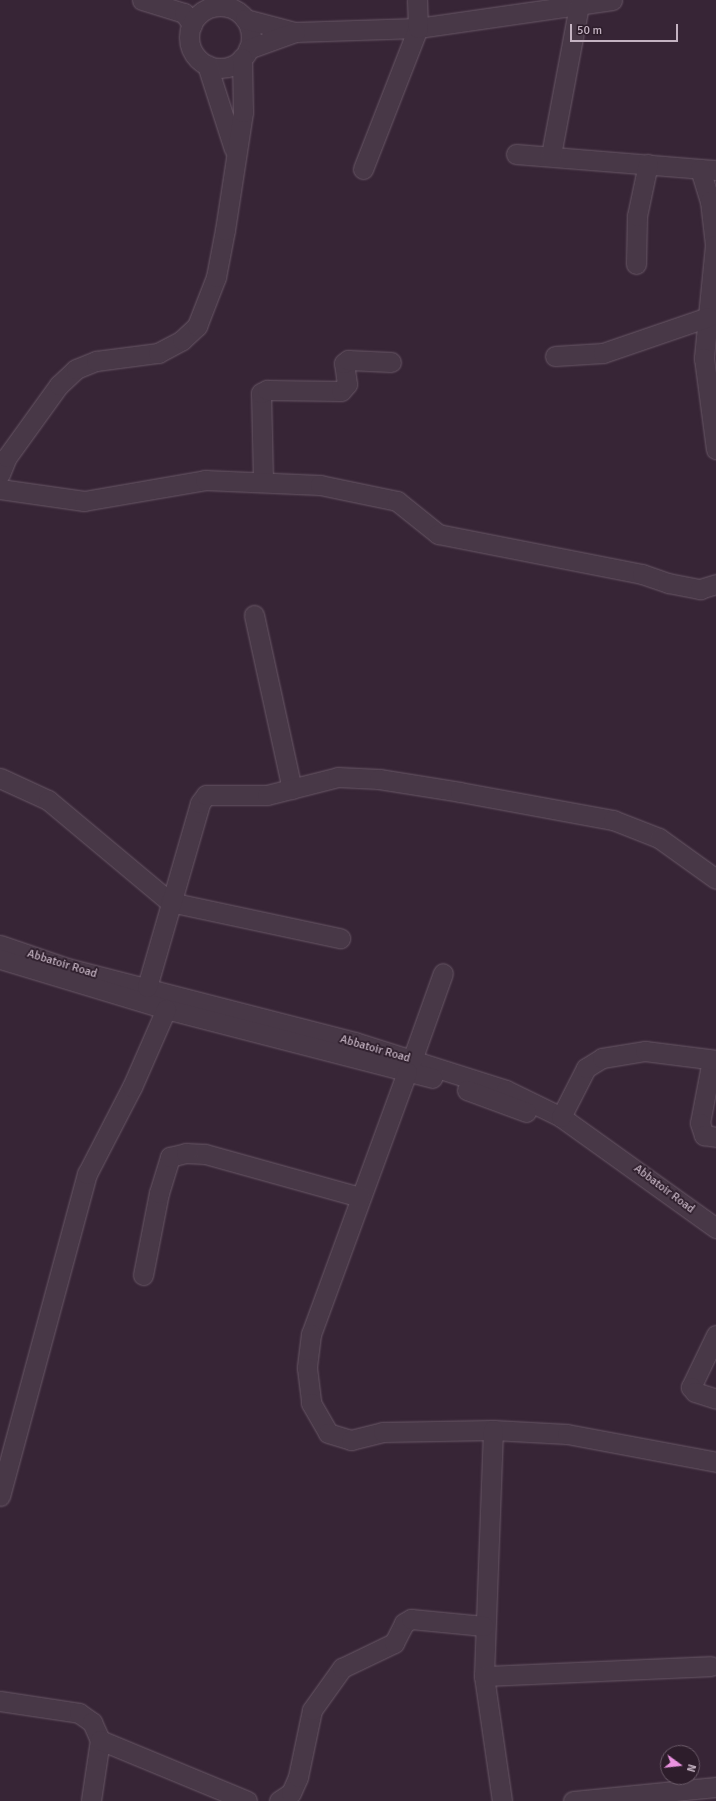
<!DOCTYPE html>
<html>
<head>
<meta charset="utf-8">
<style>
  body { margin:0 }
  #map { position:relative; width:716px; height:1801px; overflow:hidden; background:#372536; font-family:Signika,sans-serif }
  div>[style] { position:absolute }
  .roads { filter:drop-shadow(0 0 1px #695867) drop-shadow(0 0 1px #695867) }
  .minor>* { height:19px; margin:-9.5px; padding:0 9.5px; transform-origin:9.5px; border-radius:9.5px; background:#483847 }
  .minor>.ring { margin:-9.5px; padding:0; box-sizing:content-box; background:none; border:19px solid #483847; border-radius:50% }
  span { translate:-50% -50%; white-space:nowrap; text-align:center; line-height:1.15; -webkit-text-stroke:3.5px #2d1d2b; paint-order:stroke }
  .street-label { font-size:12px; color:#c4b3c2 }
  .north { position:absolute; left:660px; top:1745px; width:40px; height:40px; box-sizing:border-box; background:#2d1d2b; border:1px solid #695967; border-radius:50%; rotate:105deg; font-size:11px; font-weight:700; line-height:16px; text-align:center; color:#c4b3c2 }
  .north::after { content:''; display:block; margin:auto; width:14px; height:18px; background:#ea92e0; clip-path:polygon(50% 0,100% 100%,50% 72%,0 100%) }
  .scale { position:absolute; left:570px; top:24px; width:108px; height:18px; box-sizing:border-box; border:2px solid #c4b3c2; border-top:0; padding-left:5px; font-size:12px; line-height:14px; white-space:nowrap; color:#c4b3c2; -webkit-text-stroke:3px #2d1d2b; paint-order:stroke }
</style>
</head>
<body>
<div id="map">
  <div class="roads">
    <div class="minor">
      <i style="left:142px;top:0;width:44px;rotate:17.2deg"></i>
      <i style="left:184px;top:13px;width:14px;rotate:54deg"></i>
      <i class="ring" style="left:189px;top:6px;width:43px;height:43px"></i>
      <i style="left:245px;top:19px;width:52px;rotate:14.6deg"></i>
      <i style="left:295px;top:32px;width:123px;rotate:-1.9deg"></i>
      <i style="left:418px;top:28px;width:196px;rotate:-8.2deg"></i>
      <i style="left:248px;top:49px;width:50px;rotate:-19.9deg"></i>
      <i style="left:207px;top:65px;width:88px;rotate:72.2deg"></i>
      <i style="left:516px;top:154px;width:201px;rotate:4.6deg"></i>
      <i style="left:551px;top:155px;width:153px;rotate:-79.4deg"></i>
      <i style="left:363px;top:169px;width:151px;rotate:-68.7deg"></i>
      <i style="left:418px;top:28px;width:28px;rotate:-92deg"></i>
      <i style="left:700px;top:169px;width:34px;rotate:73deg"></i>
      <i style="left:710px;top:201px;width:44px;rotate:83.5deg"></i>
      <i style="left:715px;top:245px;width:114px;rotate:95.6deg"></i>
      <i style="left:704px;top:358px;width:92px;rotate:82.5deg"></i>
      <i style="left:636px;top:264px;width:48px;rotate:-88.8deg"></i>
      <i style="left:637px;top:216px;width:53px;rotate:-78.1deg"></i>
      <i style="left:555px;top:356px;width:48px;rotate:-3.6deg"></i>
      <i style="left:603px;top:353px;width:111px;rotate:-18.9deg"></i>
      <i style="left:0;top:474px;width:18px;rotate:-68deg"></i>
      <i style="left:7px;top:457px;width:89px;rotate:-54.2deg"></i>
      <i style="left:59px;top:385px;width:23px;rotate:-43deg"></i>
      <i style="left:76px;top:369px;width:22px;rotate:-22deg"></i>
      <i style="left:96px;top:361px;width:63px;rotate:-7.4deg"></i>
      <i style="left:158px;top:353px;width:27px;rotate:-28deg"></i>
      <i style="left:182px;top:340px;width:21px;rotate:-43deg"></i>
      <i style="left:197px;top:326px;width:53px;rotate:-68.8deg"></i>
      <i style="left:216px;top:277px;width:48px;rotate:-79.2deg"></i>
      <i style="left:225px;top:230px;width:119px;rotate:-81.3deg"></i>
      <i style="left:243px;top:112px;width:54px;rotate:-91.1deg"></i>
      <i style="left:263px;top:480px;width:87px;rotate:-91.3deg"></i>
      <i style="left:261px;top:393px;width:7px;rotate:-27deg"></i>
      <i style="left:267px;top:390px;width:74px;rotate:0.8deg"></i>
      <i style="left:341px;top:391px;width:9px;rotate:-49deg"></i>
      <i style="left:347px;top:384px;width:21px;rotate:-98deg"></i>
      <i style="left:344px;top:363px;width:5px;rotate:-37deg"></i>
      <i style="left:348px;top:360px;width:43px;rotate:2.7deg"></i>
      <i style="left:0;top:489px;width:85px;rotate:8.1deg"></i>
      <i style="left:84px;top:501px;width:123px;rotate:-9.8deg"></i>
      <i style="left:205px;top:480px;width:115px;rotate:2.5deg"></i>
      <i style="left:320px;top:485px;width:79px;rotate:11.7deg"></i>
      <i style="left:397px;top:501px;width:53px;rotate:38.8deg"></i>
      <i style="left:438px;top:534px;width:208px;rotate:11.1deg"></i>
      <i style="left:642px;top:574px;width:28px;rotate:19deg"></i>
      <i style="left:668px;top:583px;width:33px;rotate:11deg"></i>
      <i style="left:700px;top:589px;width:17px;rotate:-17deg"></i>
      <i style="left:254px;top:615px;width:178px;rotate:77.7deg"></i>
      <i style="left:0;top:778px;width:53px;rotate:24.6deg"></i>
      <i style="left:48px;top:800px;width:159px;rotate:39.9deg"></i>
      <i style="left:170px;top:902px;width:174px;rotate:12deg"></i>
      <i style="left:0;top:945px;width:71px;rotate:18.9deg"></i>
      <i style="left:67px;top:968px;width:297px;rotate:14.4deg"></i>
      <i style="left:355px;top:1042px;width:158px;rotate:17.6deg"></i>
      <i style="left:506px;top:1090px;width:61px;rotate:26.1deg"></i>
      <i style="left:561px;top:1117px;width:191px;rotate:35.6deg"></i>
      <i style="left:0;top:959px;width:173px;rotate:16.8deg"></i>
      <i style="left:166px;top:1009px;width:275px;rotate:14.5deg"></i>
      <i style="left:147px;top:987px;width:191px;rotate:-73.9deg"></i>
      <i style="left:200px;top:803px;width:10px;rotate:-53deg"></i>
      <i style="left:206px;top:795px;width:61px"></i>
      <i style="left:267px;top:795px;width:73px;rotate:-14.2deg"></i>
      <i style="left:338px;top:777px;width:41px;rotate:2.8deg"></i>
      <i style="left:379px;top:779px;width:82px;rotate:9.1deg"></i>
      <i style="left:460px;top:792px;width:156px;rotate:10.4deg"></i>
      <i style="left:613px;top:820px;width:49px;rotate:21.4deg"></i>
      <i style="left:659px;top:838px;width:70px;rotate:35.7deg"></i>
      <i style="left:412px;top:1060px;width:92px;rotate:-70.4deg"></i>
      <i style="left:712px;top:1060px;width:64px;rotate:100.8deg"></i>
      <i style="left:700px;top:1123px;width:13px;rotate:72deg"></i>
      <i style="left:704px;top:1135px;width:12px;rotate:9deg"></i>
      <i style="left:407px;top:1072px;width:279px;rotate:110.1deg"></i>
      <i style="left:311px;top:1334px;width:34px;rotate:97deg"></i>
      <i style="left:307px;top:1368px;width:35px;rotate:83deg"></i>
      <i style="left:311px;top:1403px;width:34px;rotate:60deg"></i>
      <i style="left:328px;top:1433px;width:24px;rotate:17deg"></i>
      <i style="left:351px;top:1440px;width:33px;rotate:-14deg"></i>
      <i style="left:383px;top:1432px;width:110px;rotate:-1deg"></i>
      <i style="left:493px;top:1430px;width:74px;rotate:3.1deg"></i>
      <i style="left:567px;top:1434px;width:152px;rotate:10.6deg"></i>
      <i style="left:467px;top:1090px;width:63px;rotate:20.4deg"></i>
      <i style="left:561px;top:1117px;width:55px;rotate:-63deg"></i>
      <i style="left:586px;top:1068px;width:19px;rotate:-32deg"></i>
      <i style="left:602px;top:1058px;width:44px;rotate:-9.2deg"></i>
      <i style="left:645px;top:1051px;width:72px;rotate:7.2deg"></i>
      <i style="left:143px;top:1275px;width:84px;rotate:-79deg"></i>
      <i style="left:159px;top:1193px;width:38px;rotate:-73deg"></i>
      <i style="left:170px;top:1157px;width:16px;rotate:-14deg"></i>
      <i style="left:186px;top:1153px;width:19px;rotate:3deg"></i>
      <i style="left:205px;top:1154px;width:161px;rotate:15.5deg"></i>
      <i style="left:716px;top:1335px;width:58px;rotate:115.7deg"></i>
      <i style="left:691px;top:1387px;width:6px;rotate:51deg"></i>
      <i style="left:695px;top:1392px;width:22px;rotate:18deg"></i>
      <i style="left:493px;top:1430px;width:246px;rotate:92.1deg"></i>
      <i style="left:484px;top:1676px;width:126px;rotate:81.8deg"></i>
      <i style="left:0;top:1496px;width:334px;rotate:-74.9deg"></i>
      <i style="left:87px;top:1174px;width:98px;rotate:-62.7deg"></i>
      <i style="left:132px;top:1087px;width:85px;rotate:-66.4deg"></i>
      <i style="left:484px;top:1676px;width:227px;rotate:-2.5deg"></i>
      <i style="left:0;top:1701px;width:80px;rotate:8.6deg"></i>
      <i style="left:79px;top:1713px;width:16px;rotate:35deg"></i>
      <i style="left:92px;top:1722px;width:20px;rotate:66deg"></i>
      <i style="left:100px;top:1740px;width:61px;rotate:98.5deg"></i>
      <i style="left:100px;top:1740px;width:159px;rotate:22.5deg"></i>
      <i style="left:279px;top:1801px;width:14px;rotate:-34deg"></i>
      <i style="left:291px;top:1793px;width:17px;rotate:-66deg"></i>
      <i style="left:298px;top:1777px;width:68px;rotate:-78.2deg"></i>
      <i style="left:312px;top:1710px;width:52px;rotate:-54.5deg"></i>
      <i style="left:342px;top:1668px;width:58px;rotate:-25.7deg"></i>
      <i style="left:394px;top:1643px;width:22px;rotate:-63deg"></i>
      <i style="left:404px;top:1623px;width:8px;rotate:-30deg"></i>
      <i style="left:411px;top:1619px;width:73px;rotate:5.5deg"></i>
      <i style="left:573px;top:1801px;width:144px;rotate:-5.6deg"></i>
    </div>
  </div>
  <div class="street-label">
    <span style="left:62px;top:964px;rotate:17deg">Abbatoir Road</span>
    <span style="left:375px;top:1049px;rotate:16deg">Abbatoir Road</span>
    <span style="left:664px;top:1189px;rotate:37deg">Abbatoir Road</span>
  </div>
  <div class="north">N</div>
  <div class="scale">50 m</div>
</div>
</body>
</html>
